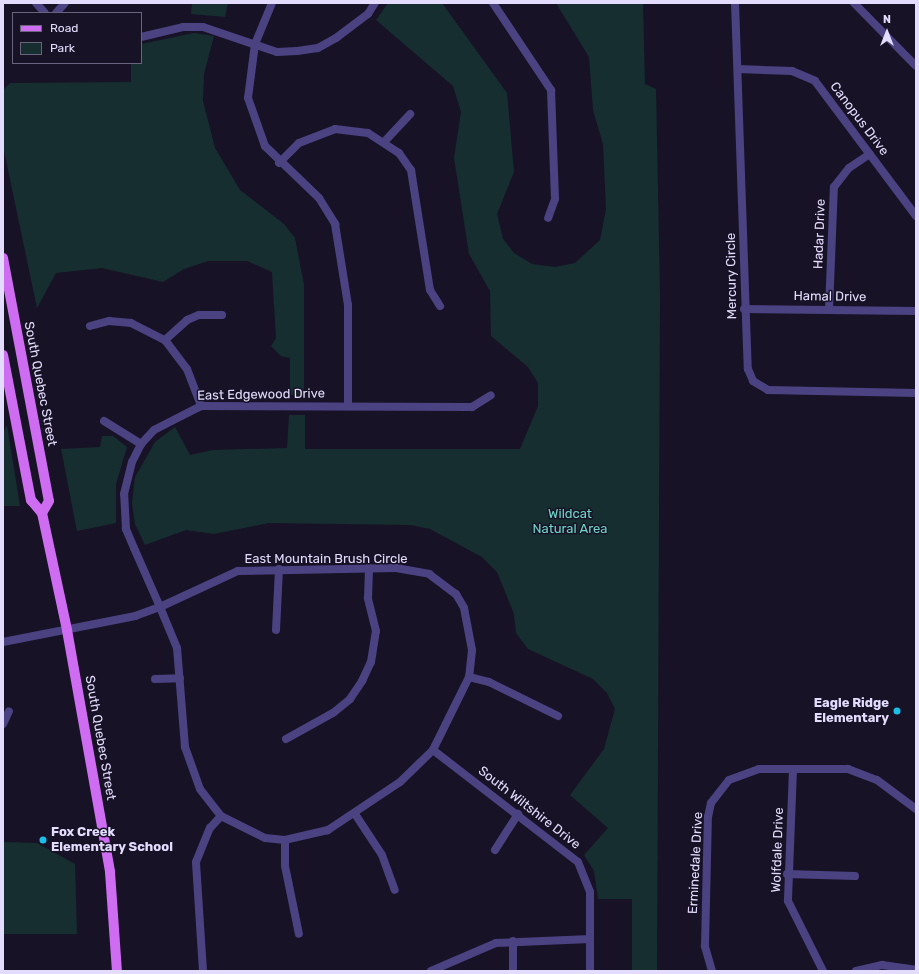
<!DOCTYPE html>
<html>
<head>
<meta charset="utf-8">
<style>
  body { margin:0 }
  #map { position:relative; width:919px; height:974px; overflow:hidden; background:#181227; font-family:Rubik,sans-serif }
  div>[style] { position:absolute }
  .green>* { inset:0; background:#162e30 }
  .minor>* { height:8px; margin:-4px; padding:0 4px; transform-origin:4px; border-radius:4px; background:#4b4281 }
  .major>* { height:10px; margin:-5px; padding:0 5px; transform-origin:5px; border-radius:5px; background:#ce6df1 }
  .dots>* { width:11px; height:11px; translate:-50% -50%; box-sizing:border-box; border:2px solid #181227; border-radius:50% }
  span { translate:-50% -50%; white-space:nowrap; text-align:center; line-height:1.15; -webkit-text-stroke:3px #181227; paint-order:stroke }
  .street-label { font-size:13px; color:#e3dcfc }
  .park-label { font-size:13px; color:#6dd6c7 }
  .poi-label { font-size:13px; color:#e3dcfc; font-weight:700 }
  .right { translate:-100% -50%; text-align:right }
  .left { translate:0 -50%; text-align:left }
  .frame { position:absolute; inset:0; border:4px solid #e3dcfc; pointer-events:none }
  .legend { position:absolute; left:12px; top:12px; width:130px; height:52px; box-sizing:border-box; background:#181227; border:1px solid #69637c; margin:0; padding:5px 7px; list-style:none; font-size:12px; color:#e3dcfc }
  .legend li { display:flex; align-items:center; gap:8px; height:20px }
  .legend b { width:20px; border:1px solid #69637c }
  .north { position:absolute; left:867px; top:12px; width:40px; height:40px; -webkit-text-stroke:3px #181227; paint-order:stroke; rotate:0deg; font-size:11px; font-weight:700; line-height:16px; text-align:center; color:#e3dcfc }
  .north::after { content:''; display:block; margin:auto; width:14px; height:18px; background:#e3dcfc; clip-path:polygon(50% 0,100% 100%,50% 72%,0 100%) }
</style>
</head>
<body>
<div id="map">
  <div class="green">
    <i style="clip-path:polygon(192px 3px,228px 3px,225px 17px,191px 14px)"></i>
    <i style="clip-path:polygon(388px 3px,442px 3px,507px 93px,514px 172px,497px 214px,503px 239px,514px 253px,532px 264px,555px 267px,575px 263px,600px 240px,606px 209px,603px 144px,593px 110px,589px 57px,556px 3px,643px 3px,645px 84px,656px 89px,660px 294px,657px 971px,632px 971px,632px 899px,598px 899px,594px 871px,584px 855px,608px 828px,570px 795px,604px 749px,615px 709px,607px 693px,593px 679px,528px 649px,516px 633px,514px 614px,497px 572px,482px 557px,430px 529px,411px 525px,269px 523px,214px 534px,186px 530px,145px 545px,135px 524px,132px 503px,135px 477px,155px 442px,175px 427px,190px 455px,213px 450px,287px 448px,289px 415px,305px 415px,305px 449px,520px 449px,538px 406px,538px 383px,528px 367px,491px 336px,490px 291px,469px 254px,454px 158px,461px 112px,453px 86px,376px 20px)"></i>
    <i style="clip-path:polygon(194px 33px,214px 36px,204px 74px,203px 101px,215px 148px,240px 190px,284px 224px,295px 238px,304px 285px,304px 395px,290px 395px,290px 358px,281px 356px,271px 346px,276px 338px,272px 272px,247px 261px,208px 261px,184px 269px,163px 282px,102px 268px,56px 273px,37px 308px,3px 146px,3px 90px,10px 83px,131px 82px,131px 63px,141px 63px,141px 44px)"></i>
    <i style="clip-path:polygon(7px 425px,20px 506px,3px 506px,3px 433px)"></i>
    <i style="clip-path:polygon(102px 436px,113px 436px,127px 447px,116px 484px,116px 523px,77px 531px,61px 449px,100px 447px)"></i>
    <i style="clip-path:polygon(3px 842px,37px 843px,75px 864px,77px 934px,3px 934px)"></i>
  </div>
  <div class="minor">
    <i style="left:36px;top:3px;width:13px;rotate:48deg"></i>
    <i style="left:272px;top:3px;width:44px;rotate:112.5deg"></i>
    <i style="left:255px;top:44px;width:54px;rotate:97.4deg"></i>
    <i style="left:248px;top:98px;width:51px;rotate:70.5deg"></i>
    <i style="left:265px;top:146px;width:75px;rotate:43.9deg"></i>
    <i style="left:319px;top:198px;width:31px;rotate:58deg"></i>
    <i style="left:335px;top:224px;width:82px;rotate:80.9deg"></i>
    <i style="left:348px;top:305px;width:100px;rotate:90deg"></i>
    <i style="left:493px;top:3px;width:105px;rotate:56.3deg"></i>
    <i style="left:551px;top:90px;width:109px;rotate:87.9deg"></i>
    <i style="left:555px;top:199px;width:20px;rotate:110deg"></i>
    <i style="left:735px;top:3px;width:366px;rotate:88deg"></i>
    <i style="left:748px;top:369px;width:13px;rotate:67deg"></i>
    <i style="left:753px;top:381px;width:17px;rotate:31deg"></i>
    <i style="left:768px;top:390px;width:148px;rotate:1.2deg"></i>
    <i style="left:854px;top:3px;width:88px;rotate:45.5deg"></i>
    <i style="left:56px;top:13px;width:13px;rotate:-48deg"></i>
    <i style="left:141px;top:37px;width:43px;rotate:-13.4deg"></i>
    <i style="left:183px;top:27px;width:20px"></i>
    <i style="left:203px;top:27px;width:78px;rotate:18.7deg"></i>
    <i style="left:277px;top:52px;width:20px;rotate:-3deg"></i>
    <i style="left:297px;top:51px;width:21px;rotate:-8deg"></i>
    <i style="left:318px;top:48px;width:21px;rotate:-29deg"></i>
    <i style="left:336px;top:38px;width:40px;rotate:-37deg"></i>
    <i style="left:368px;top:14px;width:13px;rotate:-58deg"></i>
    <i style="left:738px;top:69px;width:54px;rotate:2.1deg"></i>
    <i style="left:792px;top:71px;width:25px;rotate:23deg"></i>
    <i style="left:815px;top:81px;width:169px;rotate:53.2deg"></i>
    <i style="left:385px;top:141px;width:37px;rotate:-47deg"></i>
    <i style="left:279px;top:163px;width:28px;rotate:-45deg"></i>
    <i style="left:299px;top:143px;width:39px;rotate:-21deg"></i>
    <i style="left:335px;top:129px;width:33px;rotate:7deg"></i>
    <i style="left:368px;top:133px;width:37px;rotate:33deg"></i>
    <i style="left:399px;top:153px;width:21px;rotate:55deg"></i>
    <i style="left:411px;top:170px;width:121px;rotate:81deg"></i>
    <i style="left:430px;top:290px;width:19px;rotate:58deg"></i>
    <i style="left:744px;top:309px;width:172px;rotate:0.7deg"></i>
    <i style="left:829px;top:309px;width:122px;rotate:-87.7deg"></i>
    <i style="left:834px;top:187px;width:24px;rotate:-52deg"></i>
    <i style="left:849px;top:168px;width:25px;rotate:-34deg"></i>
    <i style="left:90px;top:326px;width:20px;rotate:-15deg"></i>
    <i style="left:109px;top:321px;width:22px;rotate:5deg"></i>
    <i style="left:131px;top:323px;width:38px;rotate:27deg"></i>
    <i style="left:165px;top:340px;width:36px;rotate:53deg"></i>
    <i style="left:187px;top:369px;width:40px;rotate:69deg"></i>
    <i style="left:165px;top:340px;width:30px;rotate:-42deg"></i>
    <i style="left:187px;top:320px;width:13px;rotate:-23deg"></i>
    <i style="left:199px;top:315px;width:23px"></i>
    <i style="left:104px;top:421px;width:44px;rotate:31.9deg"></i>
    <i style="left:276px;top:630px;width:61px;rotate:-87.2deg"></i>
    <i style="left:3px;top:642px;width:135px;rotate:-11.1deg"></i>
    <i style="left:135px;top:616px;width:27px;rotate:-20deg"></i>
    <i style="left:160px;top:607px;width:86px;rotate:-24.8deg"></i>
    <i style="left:238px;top:571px;width:158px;rotate:-1.1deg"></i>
    <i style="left:396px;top:568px;width:34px;rotate:10deg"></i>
    <i style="left:429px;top:574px;width:34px;rotate:37deg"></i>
    <i style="left:456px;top:594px;width:16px;rotate:60deg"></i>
    <i style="left:464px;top:608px;width:43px;rotate:79.2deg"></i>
    <i style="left:472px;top:650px;width:27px;rotate:96deg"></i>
    <i style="left:469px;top:677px;width:81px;rotate:116.3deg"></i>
    <i style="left:433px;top:750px;width:46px;rotate:135.9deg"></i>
    <i style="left:400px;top:782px;width:87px;rotate:146.3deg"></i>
    <i style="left:328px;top:830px;width:44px;rotate:166.9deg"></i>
    <i style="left:285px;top:840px;width:20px;rotate:-174deg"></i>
    <i style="left:265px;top:838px;width:49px;rotate:-153.4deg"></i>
    <i style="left:221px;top:816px;width:34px;rotate:-128deg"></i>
    <i style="left:200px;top:789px;width:45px;rotate:-109.7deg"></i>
    <i style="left:185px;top:747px;width:99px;rotate:-94.6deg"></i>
    <i style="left:177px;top:648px;width:44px;rotate:-112.5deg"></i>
    <i style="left:160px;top:607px;width:64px;rotate:-113.8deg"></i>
    <i style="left:134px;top:548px;width:21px;rotate:-113deg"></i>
    <i style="left:126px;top:529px;width:35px;rotate:-93deg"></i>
    <i style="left:124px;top:494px;width:33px;rotate:-76deg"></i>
    <i style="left:132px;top:462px;width:20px;rotate:-63deg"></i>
    <i style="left:141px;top:444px;width:19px;rotate:-47deg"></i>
    <i style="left:154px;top:430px;width:53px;rotate:-27.1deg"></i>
    <i style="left:201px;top:406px;width:271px;rotate:0.2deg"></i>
    <i style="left:472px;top:407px;width:22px;rotate:-32deg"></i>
    <i style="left:469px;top:677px;width:21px;rotate:14deg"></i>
    <i style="left:489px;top:682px;width:77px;rotate:26.2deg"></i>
    <i style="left:155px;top:679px;width:25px;rotate:-2deg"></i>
    <i style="left:3px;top:724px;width:14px;rotate:-65deg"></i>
    <i style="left:286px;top:739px;width:54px;rotate:-29deg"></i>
    <i style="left:333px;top:713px;width:22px;rotate:-39deg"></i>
    <i style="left:350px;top:699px;width:22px;rotate:-56deg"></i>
    <i style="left:362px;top:681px;width:21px;rotate:-65deg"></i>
    <i style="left:371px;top:662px;width:31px;rotate:-81deg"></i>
    <i style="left:376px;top:631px;width:34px;rotate:-104deg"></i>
    <i style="left:368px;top:598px;width:30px;rotate:-88deg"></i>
    <i style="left:433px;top:750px;width:183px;rotate:37.7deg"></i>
    <i style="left:578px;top:862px;width:32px;rotate:68deg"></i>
    <i style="left:590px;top:892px;width:79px;rotate:90deg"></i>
    <i style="left:793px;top:769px;width:132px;rotate:92.2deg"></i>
    <i style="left:788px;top:901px;width:78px;rotate:63.4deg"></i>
    <i style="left:355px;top:814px;width:49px;rotate:56.6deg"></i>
    <i style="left:382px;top:855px;width:37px;rotate:70deg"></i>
    <i style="left:285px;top:840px;width:26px;rotate:90deg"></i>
    <i style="left:285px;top:866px;width:69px;rotate:78.4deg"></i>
    <i style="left:495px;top:850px;width:43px;rotate:-57.4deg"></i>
    <i style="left:787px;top:874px;width:68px;rotate:1.7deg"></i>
    <i style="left:203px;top:971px;width:109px;rotate:-93.7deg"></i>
    <i style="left:196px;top:862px;width:37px;rotate:-68deg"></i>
    <i style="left:210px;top:828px;width:16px;rotate:-47deg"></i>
    <i style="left:431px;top:971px;width:71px;rotate:-23.3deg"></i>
    <i style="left:496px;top:943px;width:94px;rotate:-2.4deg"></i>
    <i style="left:513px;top:971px;width:30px;rotate:-90deg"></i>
    <i style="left:712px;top:971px;width:26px;rotate:-106deg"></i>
    <i style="left:705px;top:946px;width:129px;rotate:-88.7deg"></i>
    <i style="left:708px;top:817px;width:14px;rotate:-78deg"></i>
    <i style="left:711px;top:803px;width:29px;rotate:-52deg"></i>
    <i style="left:729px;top:780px;width:32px;rotate:-20deg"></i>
    <i style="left:759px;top:769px;width:89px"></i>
    <i style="left:848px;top:769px;width:31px;rotate:21deg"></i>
    <i style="left:877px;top:780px;width:49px;rotate:36.6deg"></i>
    <i style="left:856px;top:971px;width:27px;rotate:-13deg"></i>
    <i style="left:882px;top:965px;width:34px;rotate:8deg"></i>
  </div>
  <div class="major">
    <i style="left:3px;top:258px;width:247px;rotate:79.3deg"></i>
    <i style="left:49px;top:501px;width:14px;rotate:120deg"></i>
    <i style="left:3px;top:355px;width:148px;rotate:79.1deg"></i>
    <i style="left:31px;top:500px;width:17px;rotate:50deg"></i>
    <i style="left:42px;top:513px;width:120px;rotate:77.9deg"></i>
    <i style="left:67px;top:630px;width:246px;rotate:79.9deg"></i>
    <i style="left:110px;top:872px;width:99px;rotate:86deg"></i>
  </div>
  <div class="dots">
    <i style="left:897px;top:711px;background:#1abee9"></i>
    <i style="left:43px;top:840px;background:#1abee9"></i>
  </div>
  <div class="street-label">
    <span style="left:859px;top:119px;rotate:53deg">Canopus Drive</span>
    <span style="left:820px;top:234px;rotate:-88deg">Hadar Drive</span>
    <span style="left:732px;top:276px;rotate:-91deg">Mercury Circle</span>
    <span style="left:830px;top:297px;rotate:1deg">Hamal Drive</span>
    <span style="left:40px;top:384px;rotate:79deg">South Quebec Street</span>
    <span style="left:261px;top:395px;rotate:-1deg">East Edgewood Drive</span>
    <span style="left:326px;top:559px">East Mountain Brush Circle</span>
    <span style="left:100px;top:738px;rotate:80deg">South Quebec Street</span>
    <span style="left:529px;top:808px;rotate:38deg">South Wiltshire Drive</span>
    <span style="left:778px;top:850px;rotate:-88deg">Wolfdale Drive</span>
    <span style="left:696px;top:863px;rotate:-87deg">Erminedale Drive</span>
  </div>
  <div class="park-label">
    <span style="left:570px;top:522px">Wildcat<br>Natural Area</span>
  </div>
  <div class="poi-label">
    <span class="right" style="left:889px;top:711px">Eagle Ridge<br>Elementary</span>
    <span class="left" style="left:51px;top:840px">Fox Creek<br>Elementary School</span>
  </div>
  <div class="frame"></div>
  <ul class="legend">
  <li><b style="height:5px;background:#ce6df1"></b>Road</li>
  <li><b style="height:11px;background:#162e30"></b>Park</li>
  </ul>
  <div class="north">N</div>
</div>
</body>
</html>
